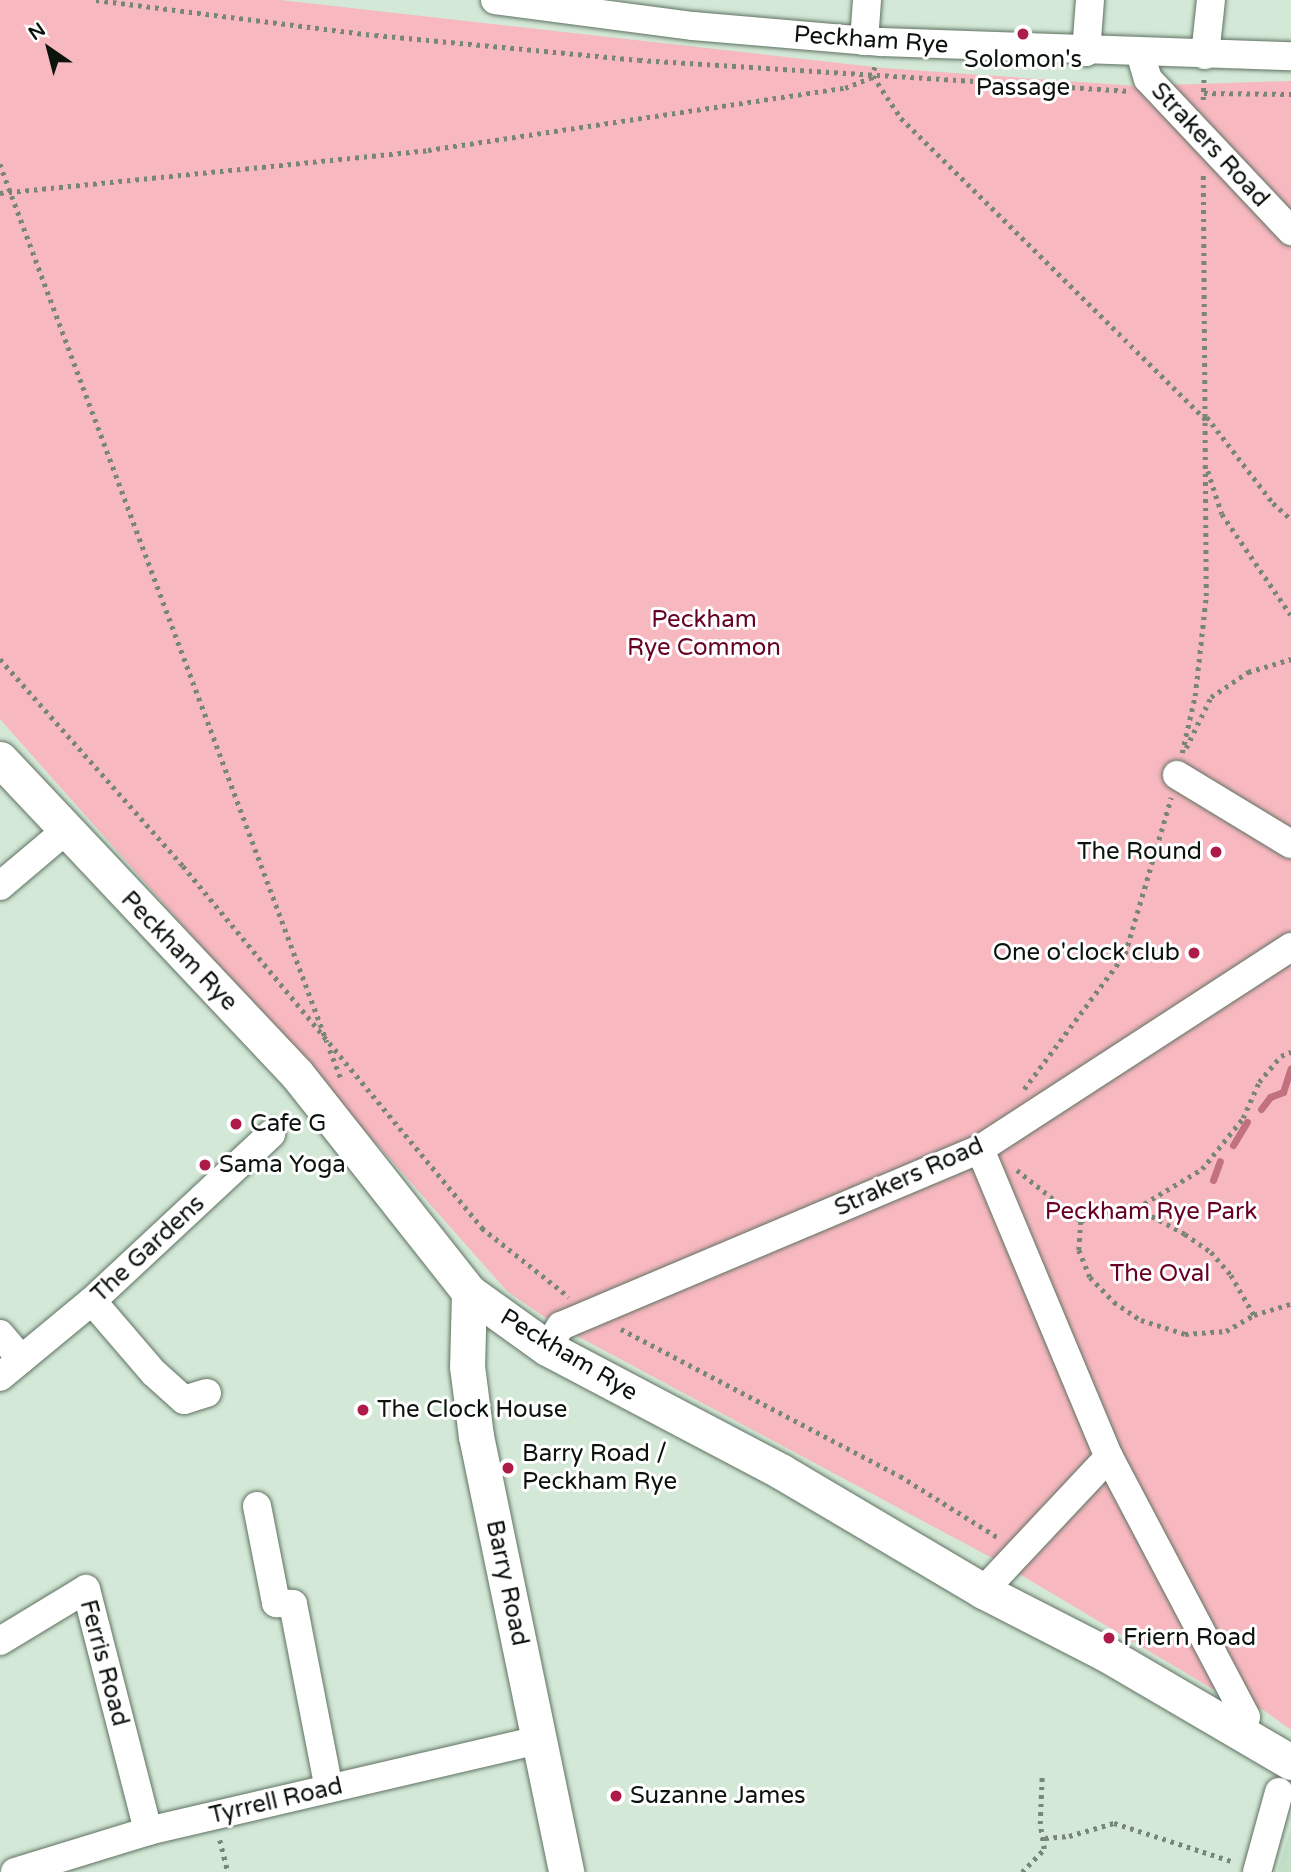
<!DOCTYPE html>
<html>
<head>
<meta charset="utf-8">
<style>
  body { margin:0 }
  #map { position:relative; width:1291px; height:1872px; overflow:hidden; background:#d3e8d6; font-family:"Varela Round",sans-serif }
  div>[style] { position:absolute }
  .built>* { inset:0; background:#c3dec7 }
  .green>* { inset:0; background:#f7b8c0 }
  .stream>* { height:7px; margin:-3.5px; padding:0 3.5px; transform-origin:3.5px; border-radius:3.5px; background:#c2727f }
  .path>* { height:4.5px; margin-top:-2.25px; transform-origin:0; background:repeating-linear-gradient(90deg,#778679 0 3.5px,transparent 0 8.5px) }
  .roads { filter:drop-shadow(0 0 2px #607262) drop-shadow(0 0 2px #607262) }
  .minor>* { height:28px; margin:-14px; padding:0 14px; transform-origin:14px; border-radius:14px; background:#fff }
  .major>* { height:35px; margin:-17.5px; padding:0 17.5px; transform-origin:17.5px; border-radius:17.5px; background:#fff }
  .dots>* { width:19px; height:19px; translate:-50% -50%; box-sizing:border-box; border:4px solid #fff; border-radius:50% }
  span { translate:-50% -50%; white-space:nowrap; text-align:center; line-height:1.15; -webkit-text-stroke:6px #fff; paint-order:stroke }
  .street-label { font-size:24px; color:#0c130d }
  .poi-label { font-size:24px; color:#0c130d }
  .right { translate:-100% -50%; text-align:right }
  .left { translate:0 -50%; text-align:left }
  .park-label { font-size:24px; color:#670025 }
  .north { position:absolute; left:14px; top:14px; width:70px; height:70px; -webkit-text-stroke:5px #fff; paint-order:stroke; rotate:325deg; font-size:19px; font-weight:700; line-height:28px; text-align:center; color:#0c130d }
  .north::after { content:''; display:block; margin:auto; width:24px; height:32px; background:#0c130d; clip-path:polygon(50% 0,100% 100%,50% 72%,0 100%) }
</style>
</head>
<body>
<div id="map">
  <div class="built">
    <i style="clip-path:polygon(1291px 1827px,1291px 1872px,1277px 1872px)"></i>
  </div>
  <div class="green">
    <i style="clip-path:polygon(0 0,280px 0,883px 68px,1136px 86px,1291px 81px,1291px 1730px,1265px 1711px,1211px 1688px,994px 1559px,553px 1323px,507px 1291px,0 719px)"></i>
  </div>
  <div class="stream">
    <i style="left:1261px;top:1109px;width:15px;rotate:-53deg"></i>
    <i style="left:1270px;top:1097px;width:14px;rotate:-21deg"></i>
    <i style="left:1283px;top:1092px;width:25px;rotate:-72deg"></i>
    <i style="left:1233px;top:1145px;width:27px;rotate:-59deg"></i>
    <i style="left:1213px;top:1180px;width:20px;rotate:-70deg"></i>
  </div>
  <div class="path">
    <i style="left:96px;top:0;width:281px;rotate:7.2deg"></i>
    <i style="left:375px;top:35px;width:265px;rotate:5.4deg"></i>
    <i style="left:639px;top:60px;width:489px;rotate:3.6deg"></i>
    <i style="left:875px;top:67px;width:9px;rotate:103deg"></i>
    <i style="left:873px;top:76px;width:50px;rotate:56.3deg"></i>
    <i style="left:901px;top:118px;width:431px;rotate:44.7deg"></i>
    <i style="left:1204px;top:93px;width:87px;rotate:0.7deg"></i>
    <i style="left:1203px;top:100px;width:23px;rotate:-88deg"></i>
    <i style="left:0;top:164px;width:937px;rotate:69.57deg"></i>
    <i style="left:0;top:193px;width:430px;rotate:-5.7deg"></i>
    <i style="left:428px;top:150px;width:422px;rotate:-8.5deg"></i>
    <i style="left:845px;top:88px;width:29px;rotate:-22deg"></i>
    <i style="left:1207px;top:417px;width:108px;rotate:52.5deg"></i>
    <i style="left:1273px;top:503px;width:24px;rotate:42deg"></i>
    <i style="left:1208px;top:471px;width:45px;rotate:72deg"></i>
    <i style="left:1222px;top:514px;width:122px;rotate:55.7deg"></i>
    <i style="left:0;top:659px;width:276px;rotate:48.5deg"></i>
    <i style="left:183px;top:866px;width:470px;rotate:50.4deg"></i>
    <i style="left:482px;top:1228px;width:111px;rotate:38.4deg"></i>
    <i style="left:1186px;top:748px;width:57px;rotate:-63.9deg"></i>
    <i style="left:1211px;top:697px;width:45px;rotate:-34deg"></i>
    <i style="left:1248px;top:672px;width:45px;rotate:-16.8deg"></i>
    <i style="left:1182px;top:753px;width:58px;rotate:-77.2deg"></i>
    <i style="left:1195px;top:696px;width:101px;rotate:-83.7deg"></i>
    <i style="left:1206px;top:596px;width:421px;rotate:-90.4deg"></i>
    <i style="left:330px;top:1050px;width:33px;rotate:69deg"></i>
    <i style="left:1024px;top:1089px;width:169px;rotate:-53.2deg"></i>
    <i style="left:1125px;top:954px;width:163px;rotate:-73.6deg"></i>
    <i style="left:1017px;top:1170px;width:82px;rotate:38.6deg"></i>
    <i style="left:1081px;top:1221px;width:36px;rotate:-19deg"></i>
    <i style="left:1115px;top:1209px;width:22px;rotate:-3deg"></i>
    <i style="left:1137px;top:1208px;width:55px;rotate:28.4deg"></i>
    <i style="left:1185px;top:1234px;width:32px;rotate:35deg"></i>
    <i style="left:1211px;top:1252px;width:30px;rotate:49deg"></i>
    <i style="left:1231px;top:1275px;width:46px;rotate:60.1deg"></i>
    <i style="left:1137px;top:1208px;width:76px;rotate:-31deg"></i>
    <i style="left:1202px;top:1169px;width:65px;rotate:-51.2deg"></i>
    <i style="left:1243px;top:1118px;width:39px;rotate:-66deg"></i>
    <i style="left:1259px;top:1082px;width:34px;rotate:-50deg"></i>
    <i style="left:1281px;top:1056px;width:11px;rotate:-22deg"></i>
    <i style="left:1081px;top:1221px;width:29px;rotate:94deg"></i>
    <i style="left:1079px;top:1250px;width:29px;rotate:68deg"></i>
    <i style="left:1090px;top:1277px;width:35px;rotate:46deg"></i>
    <i style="left:1114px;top:1302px;width:32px;rotate:34deg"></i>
    <i style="left:1141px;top:1320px;width:46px;rotate:17.7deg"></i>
    <i style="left:1185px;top:1334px;width:41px;rotate:-4.2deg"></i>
    <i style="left:1226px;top:1331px;width:32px;rotate:-30deg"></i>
    <i style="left:1254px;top:1315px;width:39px;rotate:-17deg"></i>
    <i style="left:621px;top:1329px;width:315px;rotate:27.8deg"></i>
    <i style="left:900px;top:1476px;width:117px;rotate:32.1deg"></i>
    <i style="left:1045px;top:1838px;width:24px;rotate:-5deg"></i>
    <i style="left:1069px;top:1836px;width:47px;rotate:-16.1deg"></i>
    <i style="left:1114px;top:1823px;width:127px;rotate:17.9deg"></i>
    <i style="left:220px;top:1840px;width:33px;rotate:76deg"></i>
    <i style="left:1022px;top:1872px;width:32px;rotate:-46deg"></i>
    <i style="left:1044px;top:1849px;width:25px;rotate:-99deg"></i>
    <i style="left:1040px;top:1824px;width:49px;rotate:-87.7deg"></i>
  </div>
  <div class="roads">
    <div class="minor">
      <i style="left:495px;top:0;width:200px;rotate:7.5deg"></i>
      <i style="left:693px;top:26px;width:189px;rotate:4.9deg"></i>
      <i style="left:881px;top:42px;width:410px;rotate:2deg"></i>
      <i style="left:864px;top:41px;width:41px;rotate:-85.8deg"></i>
      <i style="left:1086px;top:52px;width:52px;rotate:-85.6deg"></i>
      <i style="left:1140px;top:53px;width:27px;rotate:73deg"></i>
      <i style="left:1148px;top:79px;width:209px;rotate:46.7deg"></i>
      <i style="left:1205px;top:55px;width:55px;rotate:-83.8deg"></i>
      <i style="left:1177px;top:775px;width:133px;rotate:31.2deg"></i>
      <i style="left:0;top:886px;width:85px;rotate:-40.2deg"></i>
      <i style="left:980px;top:1149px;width:334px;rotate:67.3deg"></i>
      <i style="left:1109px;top:1457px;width:294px;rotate:62.2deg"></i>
      <i style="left:92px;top:1301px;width:95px;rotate:49.3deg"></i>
      <i style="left:154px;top:1373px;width:40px;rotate:42deg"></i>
      <i style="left:184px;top:1400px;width:24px;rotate:-17deg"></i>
      <i style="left:0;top:1334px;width:33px;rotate:50deg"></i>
      <i style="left:547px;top:1348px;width:26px;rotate:-58deg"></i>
      <i style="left:561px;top:1326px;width:455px;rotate:-22.9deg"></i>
      <i style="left:980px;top:1149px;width:371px;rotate:-33deg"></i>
      <i style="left:0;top:1377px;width:119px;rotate:-39.6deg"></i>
      <i style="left:92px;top:1301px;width:245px;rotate:-43deg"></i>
      <i style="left:257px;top:1506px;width:99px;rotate:78.9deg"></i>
      <i style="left:276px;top:1603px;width:17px;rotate:3deg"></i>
      <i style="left:293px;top:1604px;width:188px;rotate:79deg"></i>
      <i style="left:983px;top:1591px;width:184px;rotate:-46.8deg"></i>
      <i style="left:0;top:1641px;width:100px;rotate:-31.2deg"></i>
      <i style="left:86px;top:1589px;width:250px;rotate:75.6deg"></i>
      <i style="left:15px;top:1872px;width:139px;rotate:-17.1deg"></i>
      <i style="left:148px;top:1831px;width:402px;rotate:-13.1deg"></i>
      <i style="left:1257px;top:1872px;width:83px;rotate:-74.6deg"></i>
    </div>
    <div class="major">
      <i style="left:0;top:759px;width:432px;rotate:46.7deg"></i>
      <i style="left:296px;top:1073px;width:279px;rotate:51.7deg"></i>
      <i style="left:469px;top:1292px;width:96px;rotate:35.7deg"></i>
      <i style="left:547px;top:1348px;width:266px;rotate:27.8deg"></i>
      <i style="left:782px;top:1472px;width:234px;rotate:30.6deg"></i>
      <i style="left:983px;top:1591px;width:138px;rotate:27.1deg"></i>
      <i style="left:1106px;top:1654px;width:214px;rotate:30.3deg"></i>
      <i style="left:469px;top:1292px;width:74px;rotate:91.5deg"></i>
      <i style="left:467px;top:1366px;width:71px;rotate:82.7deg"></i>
      <i style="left:476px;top:1436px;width:445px;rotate:78.3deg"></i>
    </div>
  </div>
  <div class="dots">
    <i style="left:1023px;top:34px;background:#ae1b49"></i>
    <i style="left:1216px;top:852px;background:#ae1b49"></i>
    <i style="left:1194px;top:953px;background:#ae1b49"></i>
    <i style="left:236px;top:1124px;background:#ae1b49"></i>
    <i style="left:205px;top:1165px;background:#ae1b49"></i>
    <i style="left:363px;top:1410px;background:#ae1b49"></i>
    <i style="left:508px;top:1468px;background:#ae1b49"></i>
    <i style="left:1109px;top:1638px;background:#ae1b49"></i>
    <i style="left:616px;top:1796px;background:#ae1b49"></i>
  </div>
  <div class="street-label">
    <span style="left:871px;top:40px;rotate:4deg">Peckham Rye</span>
    <span style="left:1210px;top:145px;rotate:47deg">Strakers Road</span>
    <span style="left:179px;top:951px;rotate:46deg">Peckham Rye</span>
    <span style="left:909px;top:1177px;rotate:-24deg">Strakers Road</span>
    <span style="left:148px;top:1249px;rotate:-43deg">The Gardens</span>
    <span style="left:569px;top:1355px;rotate:31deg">Peckham Rye</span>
    <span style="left:507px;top:1583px;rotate:78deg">Barry Road</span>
    <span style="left:104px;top:1663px;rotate:75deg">Ferris Road</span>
    <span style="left:276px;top:1801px;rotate:-13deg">Tyrrell Road</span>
  </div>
  <div class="poi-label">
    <span style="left:1023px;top:74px">Solomon's<br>Passage</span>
    <span class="right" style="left:1202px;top:852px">The Round</span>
    <span class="right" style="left:1180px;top:953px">One o'clock club</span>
    <span class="left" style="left:250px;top:1124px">Cafe G</span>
    <span class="left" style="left:219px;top:1165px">Sama Yoga</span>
    <span class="left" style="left:377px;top:1410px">The Clock House</span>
    <span class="left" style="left:522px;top:1468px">Barry Road /<br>Peckham Rye</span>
    <span class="left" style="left:1123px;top:1638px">Friern Road</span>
    <span class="left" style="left:630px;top:1796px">Suzanne James</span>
  </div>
  <div class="park-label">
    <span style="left:704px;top:634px">Peckham<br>Rye Common</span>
    <span style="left:1151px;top:1212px">Peckham Rye Park</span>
    <span style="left:1160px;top:1274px">The Oval</span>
  </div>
  <div class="north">N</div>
</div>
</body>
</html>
